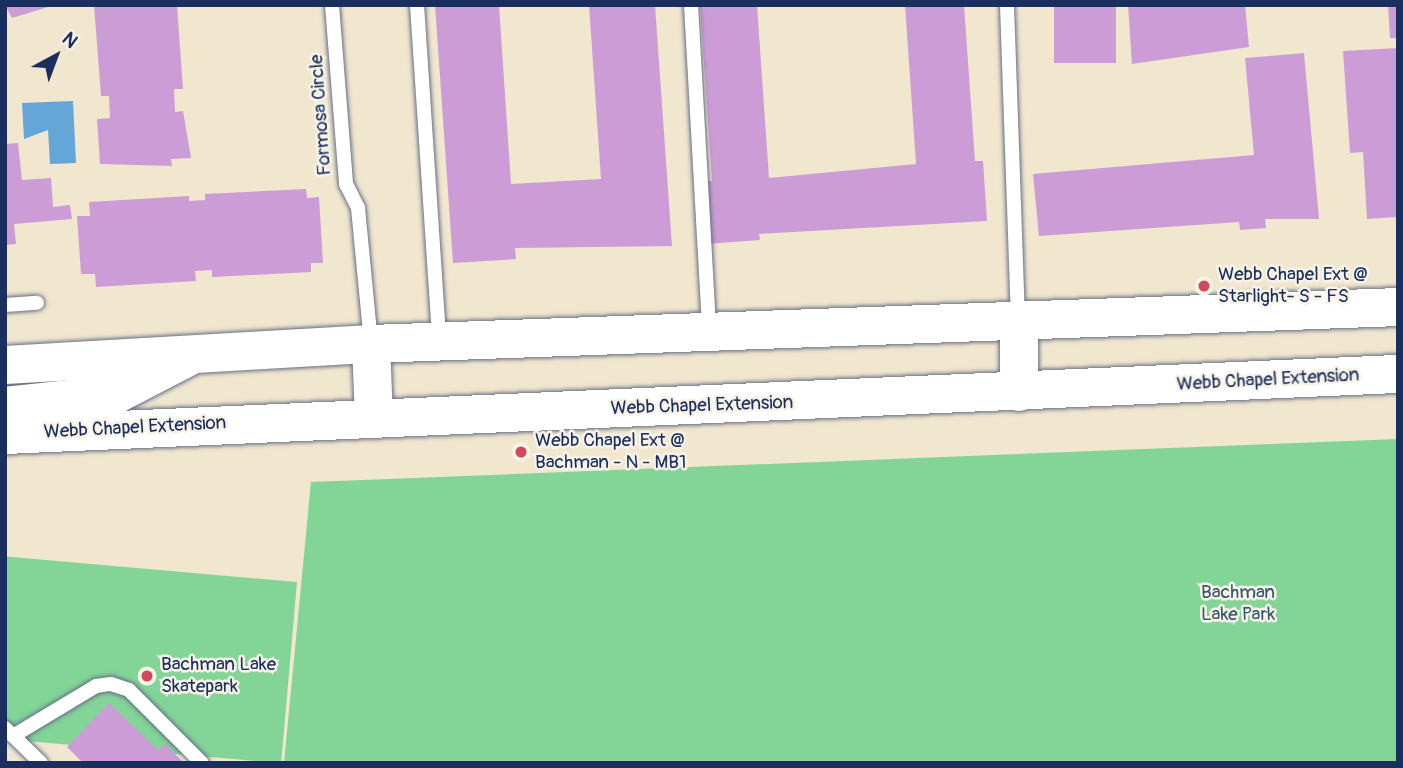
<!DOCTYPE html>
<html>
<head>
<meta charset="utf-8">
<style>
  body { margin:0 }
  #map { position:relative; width:1403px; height:768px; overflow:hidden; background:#f1e7cf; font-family:Pangolin,sans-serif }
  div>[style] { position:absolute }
  .green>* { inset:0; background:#82d597; transform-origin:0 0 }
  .water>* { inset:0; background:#65a6d8 }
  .building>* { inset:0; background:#cc9cd6; transform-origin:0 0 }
  .roads { filter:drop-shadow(0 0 2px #666f86) drop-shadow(0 0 2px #666f86) }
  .service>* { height:14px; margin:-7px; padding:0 7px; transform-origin:7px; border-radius:7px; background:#fff }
  .secondary>* { height:38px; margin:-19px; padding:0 19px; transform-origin:19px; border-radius:19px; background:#fff }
  .dots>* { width:19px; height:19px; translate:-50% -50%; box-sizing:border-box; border:4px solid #f7f3e8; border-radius:50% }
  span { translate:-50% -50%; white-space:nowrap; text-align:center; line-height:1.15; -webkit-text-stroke:5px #f7f3e8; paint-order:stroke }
  .street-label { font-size:19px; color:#1b2f5e }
  .poi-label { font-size:19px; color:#1b2f5e }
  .left { translate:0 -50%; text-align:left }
  .park-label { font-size:19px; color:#35586c }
  .frame { position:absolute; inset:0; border:7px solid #1b2f5e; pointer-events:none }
  .north { position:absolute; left:21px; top:21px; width:70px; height:70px; -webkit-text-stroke:5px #f7f3e8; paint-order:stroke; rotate:41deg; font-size:19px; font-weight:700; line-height:28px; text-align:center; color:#1b2f5e }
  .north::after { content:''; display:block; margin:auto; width:24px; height:32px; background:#1b2f5e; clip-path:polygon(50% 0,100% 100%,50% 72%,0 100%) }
</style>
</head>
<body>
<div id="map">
  <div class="green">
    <i style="clip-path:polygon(1398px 439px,1398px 763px,284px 763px,311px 482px)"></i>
    <i style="left:297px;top:582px;width:182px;height:292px;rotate:95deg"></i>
  </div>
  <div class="water">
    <i style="clip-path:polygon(73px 101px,76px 163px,50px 164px,48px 130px,24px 139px,22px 103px)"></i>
  </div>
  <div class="building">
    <i style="clip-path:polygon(5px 5px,48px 5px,48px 7px,12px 18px)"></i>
    <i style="clip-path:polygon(94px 5px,177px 5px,183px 89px,174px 89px,175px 112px,183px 111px,191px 158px,171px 159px,172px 166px,100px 164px,97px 119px,110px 118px,109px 96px,101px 96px)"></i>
    <i style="clip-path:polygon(435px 5px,499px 5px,511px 184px,601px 179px,589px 5px,655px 5px,672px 246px,515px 248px,516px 259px,453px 263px)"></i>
    <i style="clip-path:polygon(700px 5px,757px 5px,769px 178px,916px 164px,905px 5px,964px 5px,975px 161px,983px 161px,987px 221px,759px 234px,760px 240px,706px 244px,701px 181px,712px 181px)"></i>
    <i style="left:1054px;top:5px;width:62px;height:58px"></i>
    <i style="clip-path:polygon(1128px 5px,1245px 5px,1249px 47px,1132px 64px)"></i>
    <i style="clip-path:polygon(1388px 5px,1398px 5px,1398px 38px,1390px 38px)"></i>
    <i style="clip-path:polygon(1398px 48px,1398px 217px,1367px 219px,1363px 152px,1350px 153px,1343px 51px)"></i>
    <i style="clip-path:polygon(1304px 53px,1319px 219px,1265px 219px,1266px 228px,1240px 230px,1239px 222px,1039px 236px,1033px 174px,1254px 155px,1245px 58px)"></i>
    <i style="clip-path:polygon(18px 143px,22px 180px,51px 178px,53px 207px,70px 205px,72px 219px,14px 224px,16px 244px,5px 245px,5px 144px)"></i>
    <i style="clip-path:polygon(306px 189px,307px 198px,319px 197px,323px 263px,311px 263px,311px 272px,212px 277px,212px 270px,195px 271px,196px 281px,96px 287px,95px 274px,81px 274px,77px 216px,90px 216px,89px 202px,189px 196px,189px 201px,205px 200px,205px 194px)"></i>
    <i style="clip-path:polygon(109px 703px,158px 750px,165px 744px,184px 763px,83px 763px,67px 747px)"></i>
  </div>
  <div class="roads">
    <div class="service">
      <i style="left:332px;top:5px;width:180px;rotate:85.5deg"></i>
      <i style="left:346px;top:184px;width:27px;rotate:63deg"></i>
      <i style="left:358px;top:208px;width:135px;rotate:84.5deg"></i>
      <i style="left:417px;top:5px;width:336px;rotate:86.2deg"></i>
      <i style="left:691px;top:5px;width:325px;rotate:86.8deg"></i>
      <i style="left:1007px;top:5px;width:314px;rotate:88deg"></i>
      <i style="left:5px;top:305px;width:32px;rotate:-4deg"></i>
      <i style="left:5px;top:728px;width:50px;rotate:44.2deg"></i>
      <i style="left:13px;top:736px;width:97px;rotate:-31.1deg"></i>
      <i style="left:96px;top:686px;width:15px;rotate:-8deg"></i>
      <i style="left:111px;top:684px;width:19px;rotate:18deg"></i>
      <i style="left:129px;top:690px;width:103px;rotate:45deg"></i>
    </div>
    <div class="secondary">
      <i style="left:1019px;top:321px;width:71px;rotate:90deg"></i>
      <i style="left:371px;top:344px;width:75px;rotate:87.7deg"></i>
      <i style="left:5px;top:365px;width:367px;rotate:-3.3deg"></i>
      <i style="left:371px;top:344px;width:1028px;rotate:-2.06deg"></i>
      <i style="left:5px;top:406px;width:113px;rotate:-6.1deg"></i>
      <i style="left:117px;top:394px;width:80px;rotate:-27.5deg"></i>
      <i style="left:5px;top:435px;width:1394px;rotate:-2.51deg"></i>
    </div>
  </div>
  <div class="dots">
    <i style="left:1204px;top:286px;background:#d1495b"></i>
    <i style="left:521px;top:452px;background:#d1495b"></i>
    <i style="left:147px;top:676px;background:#d1495b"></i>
  </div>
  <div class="street-label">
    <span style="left:321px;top:115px;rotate:-94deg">Formosa Circle</span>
    <span style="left:1268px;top:380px;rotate:-3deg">Webb Chapel Extension</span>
    <span style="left:702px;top:406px;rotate:-2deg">Webb Chapel Extension</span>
    <span style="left:135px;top:428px;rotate:-3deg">Webb Chapel Extension</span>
  </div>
  <div class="poi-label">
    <span class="left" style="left:1218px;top:286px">Webb Chapel Ext @<br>Starlight- S - FS</span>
    <span class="left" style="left:535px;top:452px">Webb Chapel Ext @<br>Bachman - N - MB1</span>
    <span class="left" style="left:161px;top:676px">Bachman Lake<br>Skatepark</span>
  </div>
  <div class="park-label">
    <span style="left:1238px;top:604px">Bachman<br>Lake Park</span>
  </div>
  <div class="frame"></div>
  <div class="north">N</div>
</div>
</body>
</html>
